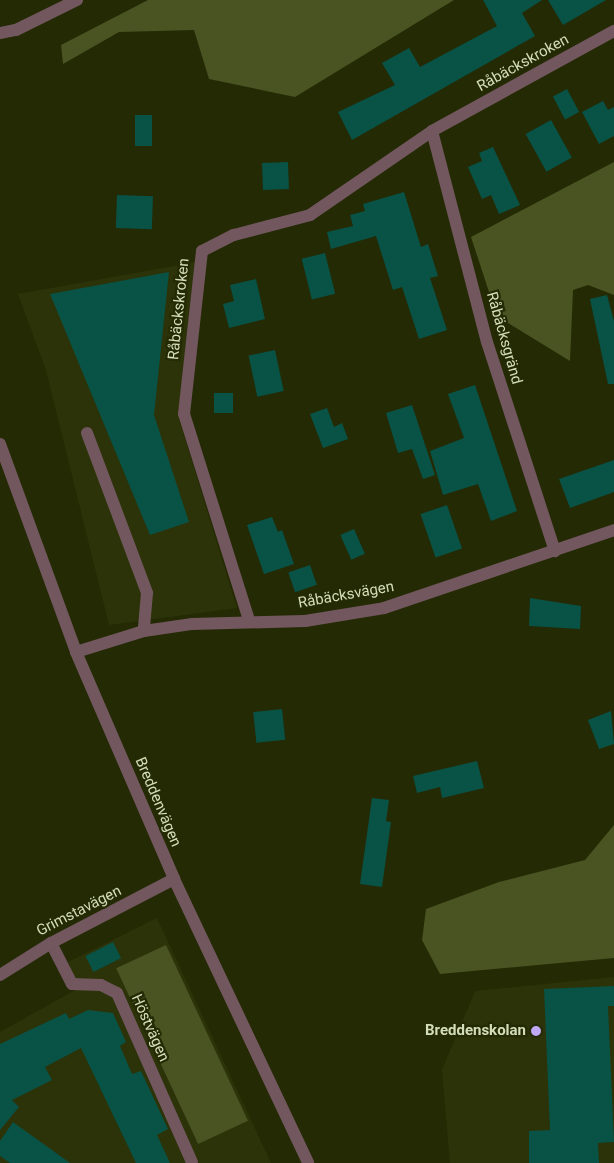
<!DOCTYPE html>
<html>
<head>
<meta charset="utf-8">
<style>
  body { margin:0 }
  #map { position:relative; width:614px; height:1163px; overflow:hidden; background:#242a04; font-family:Roboto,sans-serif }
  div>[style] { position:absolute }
  .built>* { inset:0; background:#2c3308 }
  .green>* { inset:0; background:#4a5322; transform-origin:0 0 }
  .building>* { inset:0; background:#095246; transform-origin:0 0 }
  .minor>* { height:12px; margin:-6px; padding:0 6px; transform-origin:6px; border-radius:6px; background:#72575f }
  .dots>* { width:14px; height:14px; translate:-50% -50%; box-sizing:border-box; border:2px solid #242a04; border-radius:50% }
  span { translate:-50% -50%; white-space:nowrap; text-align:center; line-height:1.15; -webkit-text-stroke:4.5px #242a04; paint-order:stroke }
  .street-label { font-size:15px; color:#d4ddb9 }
  .poi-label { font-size:15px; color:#d4ddb9; font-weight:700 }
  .right { translate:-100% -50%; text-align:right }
</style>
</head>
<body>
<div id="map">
  <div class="built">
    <i style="clip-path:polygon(196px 262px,178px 416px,237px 608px,109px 625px,46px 370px,18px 294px)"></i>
    <i style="clip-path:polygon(157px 918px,271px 1163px,0 1163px,0 1032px,79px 988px,68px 962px)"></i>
    <i style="clip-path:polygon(614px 977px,614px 1163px,450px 1163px,442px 1070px,475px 991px)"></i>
  </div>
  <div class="green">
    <i style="clip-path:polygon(148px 0,454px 0,295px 97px,209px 79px,194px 30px,119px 32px,63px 64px,61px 45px)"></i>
    <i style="clip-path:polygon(614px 162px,614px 295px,588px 285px,573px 290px,570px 361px,508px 323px,489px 292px,471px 237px)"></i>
    <i style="clip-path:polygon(614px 825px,614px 958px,440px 974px,422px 940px,426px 909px,499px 882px,585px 860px)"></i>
    <i style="left:166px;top:945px;width:194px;height:55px;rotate:65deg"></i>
  </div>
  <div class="building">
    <i style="clip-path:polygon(483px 0,542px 0,522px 13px,535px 36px,352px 140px,338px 112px,395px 85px,382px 63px,409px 48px,420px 67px,497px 26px)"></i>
    <i style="clip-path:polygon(548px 0,606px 0,563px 25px)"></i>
    <i style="left:567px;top:89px;width:26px;height:16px;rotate:62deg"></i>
    <i style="clip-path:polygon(603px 101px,608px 110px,614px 107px,614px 136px,599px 144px,582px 112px)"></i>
    <i style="left:135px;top:115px;width:17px;height:31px"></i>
    <i style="left:551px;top:120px;width:43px;height:29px;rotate:61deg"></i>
    <i style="clip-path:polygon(493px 147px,520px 205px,499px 214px,491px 195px,482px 199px,468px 167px,482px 161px,479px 153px)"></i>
    <i style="left:288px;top:162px;width:27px;height:26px;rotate:88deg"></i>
    <i style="clip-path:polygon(404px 192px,421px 247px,428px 244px,438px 276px,430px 278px,447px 330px,419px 339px,402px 287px,393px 290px,376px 236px,331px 249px,327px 232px,353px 226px,350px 215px,365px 211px,363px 204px)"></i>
    <i style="left:117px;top:195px;width:36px;height:33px;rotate:2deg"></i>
    <i style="left:325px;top:253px;width:42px;height:24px;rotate:76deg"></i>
    <i style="clip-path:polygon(169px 272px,154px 415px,189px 522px,150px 535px,50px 294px)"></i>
    <i style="clip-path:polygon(256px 279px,265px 319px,229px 328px,223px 304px,234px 301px,230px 285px)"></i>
    <i style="clip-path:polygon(607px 295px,614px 321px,614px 384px,608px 384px,590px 299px)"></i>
    <i style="left:275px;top:350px;width:42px;height:27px;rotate:78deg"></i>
    <i style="clip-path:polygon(475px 385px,517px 511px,491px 521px,478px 484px,443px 495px,430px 451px,464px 438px,448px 394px)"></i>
    <i style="left:214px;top:393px;width:19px;height:20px"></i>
    <i style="clip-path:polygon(412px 405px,435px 475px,423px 479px,412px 449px,398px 453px,386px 413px)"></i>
    <i style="clip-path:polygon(327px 408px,334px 427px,342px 423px,348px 439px,323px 448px,310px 414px)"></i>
    <i style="clip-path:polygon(614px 460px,614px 492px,570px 508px,559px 479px)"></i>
    <i style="left:447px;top:505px;width:46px;height:28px;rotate:71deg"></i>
    <i style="clip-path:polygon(272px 517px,278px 532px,282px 530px,294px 564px,264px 574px,247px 525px)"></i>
    <i style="left:354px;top:529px;width:27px;height:15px;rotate:66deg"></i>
    <i style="left:310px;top:565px;width:21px;height:23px;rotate:71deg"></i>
    <i style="clip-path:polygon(530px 598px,581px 606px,580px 629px,529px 626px)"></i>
    <i style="left:282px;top:709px;width:31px;height:29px;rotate:84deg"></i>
    <i style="clip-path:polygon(611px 711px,614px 744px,599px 749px,588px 720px)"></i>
    <i style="clip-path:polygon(477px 761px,484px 788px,442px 798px,440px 787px,417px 793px,413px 776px)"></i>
    <i style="clip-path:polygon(372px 798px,389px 800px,386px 821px,391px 822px,382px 887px,360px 884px)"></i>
    <i style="left:113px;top:942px;width:18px;height:31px;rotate:63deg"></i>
    <i style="clip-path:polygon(614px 986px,614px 1006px,608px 1006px,614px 1142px,598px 1143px,599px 1163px,529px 1163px,529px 1131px,550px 1130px,544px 989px)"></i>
    <i style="clip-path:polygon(88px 1010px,113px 1013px,126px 1042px,120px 1046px,132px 1074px,141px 1071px,168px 1129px,157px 1135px,170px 1163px,136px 1163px,81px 1048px,45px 1067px,52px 1080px,12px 1100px,19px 1107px,0 1130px,0 1044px,66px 1013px,69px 1019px)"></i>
    <i style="clip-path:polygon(13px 1122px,70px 1163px,10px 1163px,0 1156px,0 1141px)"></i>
  </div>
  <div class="minor">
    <i style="left:0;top:33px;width:16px;rotate:-11deg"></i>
    <i style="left:16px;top:30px;width:68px;rotate:-26.2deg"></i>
    <i style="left:432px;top:131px;width:218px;rotate:75.4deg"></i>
    <i style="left:487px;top:342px;width:220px;rotate:72deg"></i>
    <i style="left:87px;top:433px;width:171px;rotate:69.4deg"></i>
    <i style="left:147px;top:593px;width:38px;rotate:95deg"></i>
    <i style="left:0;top:444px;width:221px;rotate:69.9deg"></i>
    <i style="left:76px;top:652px;width:247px;rotate:66.6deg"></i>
    <i style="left:174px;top:879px;width:314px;rotate:64.7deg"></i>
    <i style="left:249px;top:620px;width:216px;rotate:-107.5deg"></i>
    <i style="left:184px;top:414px;width:164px;rotate:-83.7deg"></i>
    <i style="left:202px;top:251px;width:36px;rotate:-27deg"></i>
    <i style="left:234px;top:235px;width:79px;rotate:-14.7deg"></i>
    <i style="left:310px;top:215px;width:148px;rotate:-34.5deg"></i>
    <i style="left:432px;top:131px;width:208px;rotate:-28.8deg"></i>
    <i style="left:76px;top:652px;width:71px;rotate:-17.2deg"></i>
    <i style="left:144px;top:631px;width:49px;rotate:-8.3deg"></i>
    <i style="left:192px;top:624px;width:113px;rotate:-1.5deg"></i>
    <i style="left:305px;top:621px;width:80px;rotate:-9.3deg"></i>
    <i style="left:384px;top:608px;width:243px;rotate:-18.7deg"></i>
    <i style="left:51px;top:943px;width:46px;rotate:62.9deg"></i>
    <i style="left:72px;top:984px;width:29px;rotate:2deg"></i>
    <i style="left:101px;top:985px;width:18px;rotate:27deg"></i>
    <i style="left:117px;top:993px;width:185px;rotate:66.1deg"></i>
    <i style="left:0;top:975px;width:60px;rotate:-32.1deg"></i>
    <i style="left:51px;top:943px;width:139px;rotate:-27.5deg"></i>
  </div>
  <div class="dots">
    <i style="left:536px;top:1031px;background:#c0a8f4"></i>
  </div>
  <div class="street-label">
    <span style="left:523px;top:63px;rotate:-29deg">Råbäckskroken</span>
    <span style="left:179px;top:309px;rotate:-84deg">Råbäckskroken</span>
    <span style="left:504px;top:338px;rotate:74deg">Råbäcksgränd</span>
    <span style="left:346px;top:595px;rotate:-10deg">Råbäcksvägen</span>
    <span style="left:158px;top:802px;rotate:67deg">Breddenvägen</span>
    <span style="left:79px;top:911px;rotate:-27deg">Grimstavägen</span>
    <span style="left:150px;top:1028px;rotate:66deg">Höstvägen</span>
  </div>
  <div class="poi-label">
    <span class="right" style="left:526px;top:1031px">Breddenskolan</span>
  </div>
</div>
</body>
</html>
